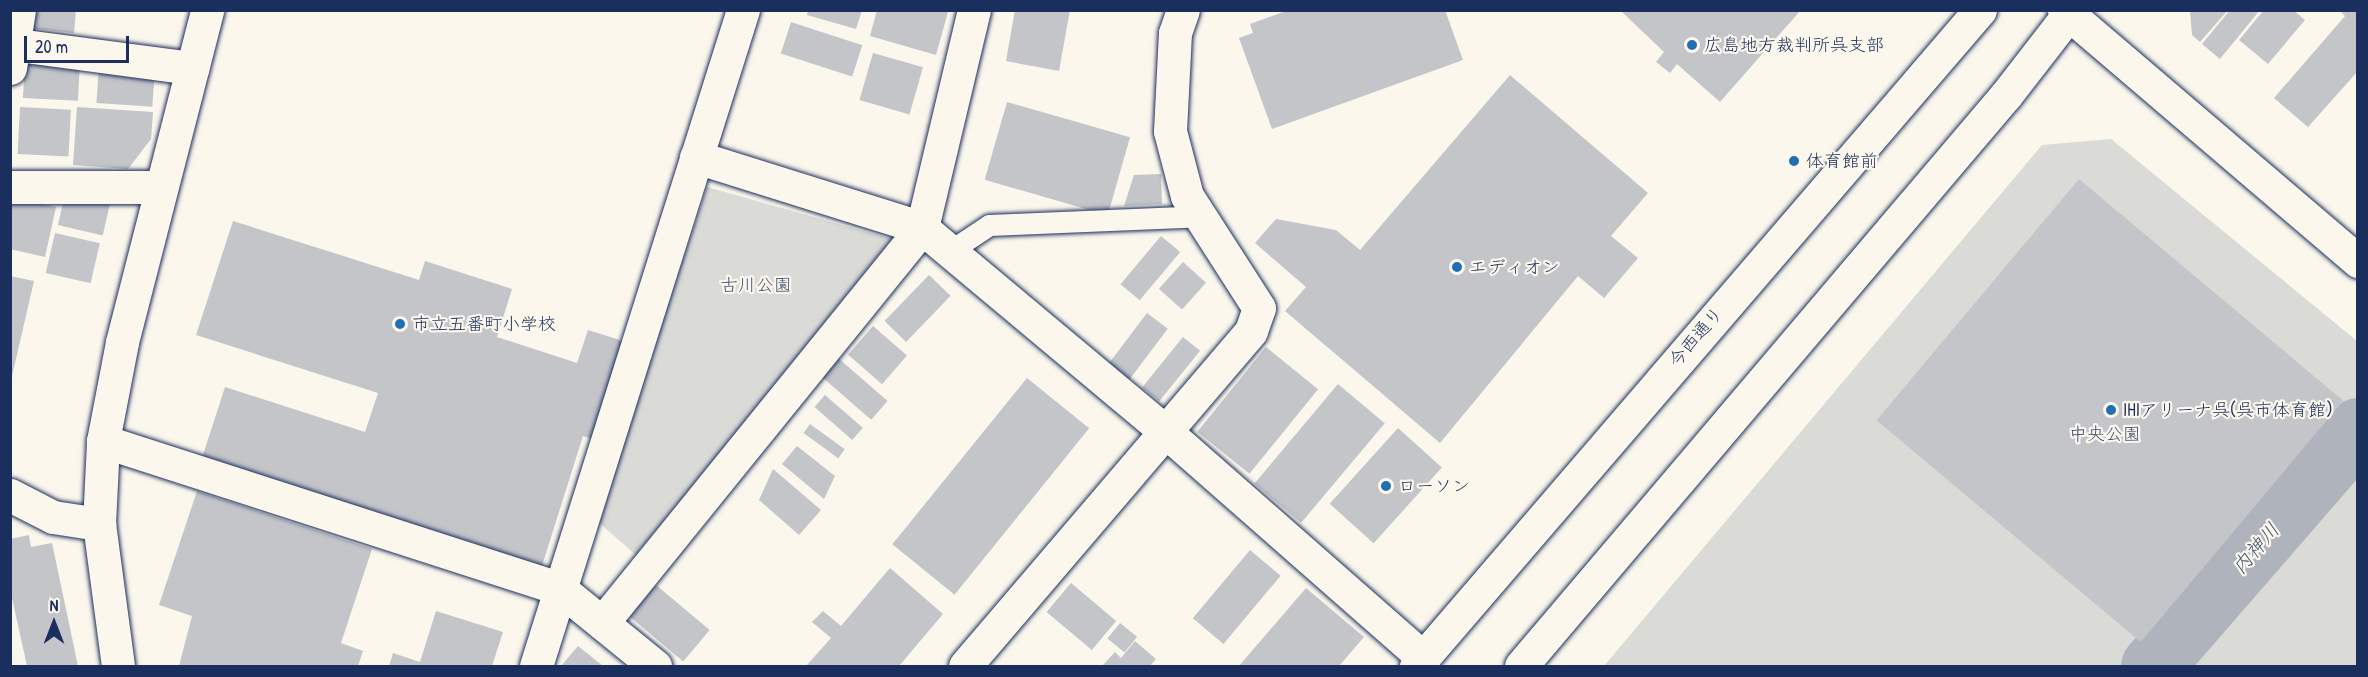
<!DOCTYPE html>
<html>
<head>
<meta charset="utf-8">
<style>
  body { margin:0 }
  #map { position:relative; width:2368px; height:677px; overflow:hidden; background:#fbf7ec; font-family:"Patrick Hand","Klee One",sans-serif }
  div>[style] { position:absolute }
  .green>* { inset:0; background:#dadad7 }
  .river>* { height:63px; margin:-31.5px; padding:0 31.5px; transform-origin:31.5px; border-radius:31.5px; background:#afb3bb }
  .building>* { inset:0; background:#c3c5c9; transform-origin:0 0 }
  .roads { filter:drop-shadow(0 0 2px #1b2f5e) drop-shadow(0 0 2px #1b2f5e) }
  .service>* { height:21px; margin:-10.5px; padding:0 10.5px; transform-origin:10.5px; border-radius:10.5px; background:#fbf7ec }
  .minor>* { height:33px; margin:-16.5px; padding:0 16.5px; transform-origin:16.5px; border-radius:16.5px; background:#fbf7ec }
  .tertiary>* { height:33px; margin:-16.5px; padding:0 16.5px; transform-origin:16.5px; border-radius:16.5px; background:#fbf7ec }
  .dots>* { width:16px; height:16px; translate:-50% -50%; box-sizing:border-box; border:3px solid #fbf7ec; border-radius:50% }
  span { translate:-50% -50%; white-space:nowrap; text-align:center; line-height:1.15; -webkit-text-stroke:4.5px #fbf7ec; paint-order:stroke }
  .poi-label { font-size:18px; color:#1b2f5e }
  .left { translate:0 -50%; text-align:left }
  .park-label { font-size:18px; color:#415176 }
  .street-label { font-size:18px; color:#1b2f5e }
  .water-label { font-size:20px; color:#47577a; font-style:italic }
  .frame { position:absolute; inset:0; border:12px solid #1b2f5e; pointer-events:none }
  .north { position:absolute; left:24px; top:593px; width:60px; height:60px; -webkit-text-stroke:4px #fbf7ec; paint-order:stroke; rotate:0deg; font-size:16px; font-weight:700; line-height:24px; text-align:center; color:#1b2f5e }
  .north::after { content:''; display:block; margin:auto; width:21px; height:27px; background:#1b2f5e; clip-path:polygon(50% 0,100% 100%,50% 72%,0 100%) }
  .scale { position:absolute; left:24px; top:36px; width:105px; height:27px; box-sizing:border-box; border:3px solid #1b2f5e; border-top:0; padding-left:8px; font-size:18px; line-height:21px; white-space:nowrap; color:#1b2f5e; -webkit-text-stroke:4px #fbf7ec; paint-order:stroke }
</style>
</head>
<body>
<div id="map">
  <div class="green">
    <i style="clip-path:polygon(2111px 139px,2357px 341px,2357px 666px,1604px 666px,2042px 145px)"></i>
    <i style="clip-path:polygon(707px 187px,892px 239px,637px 556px,596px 520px)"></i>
  </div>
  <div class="river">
    <i style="left:2152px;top:666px;width:314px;rotate:-49deg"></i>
  </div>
  <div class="building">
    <i style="clip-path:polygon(31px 10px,76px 10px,74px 33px,29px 28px)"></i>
    <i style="clip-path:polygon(808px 10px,862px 10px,856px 29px,807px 15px)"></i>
    <i style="clip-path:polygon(877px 10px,948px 12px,936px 55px,870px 36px)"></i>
    <i style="clip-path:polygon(1015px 10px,1070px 10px,1059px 71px,1006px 61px)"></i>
    <i style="clip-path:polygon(1289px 10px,1445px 10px,1463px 60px,1272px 129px,1239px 38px,1253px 33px,1250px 24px)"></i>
    <i style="clip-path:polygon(1620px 10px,1801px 10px,1720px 102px,1677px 64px,1670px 73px,1656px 62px,1664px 52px)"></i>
    <i style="clip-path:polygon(2190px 10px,2228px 10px,2200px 42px,2192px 35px)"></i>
    <i style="clip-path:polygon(2230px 10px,2260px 10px,2220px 59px,2202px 44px)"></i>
    <i style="clip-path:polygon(2264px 10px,2293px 10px,2305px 20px,2268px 64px,2239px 40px)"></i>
    <i style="clip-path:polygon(2339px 10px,2358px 10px,2358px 71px,2308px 127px,2274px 98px,2345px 16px)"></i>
    <i style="left:791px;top:22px;width:75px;height:33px;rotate:18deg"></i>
    <i style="left:873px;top:53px;width:52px;height:49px;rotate:16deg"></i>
    <i style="left:25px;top:59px;width:55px;height:39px;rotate:3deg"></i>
    <i style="left:99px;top:66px;width:56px;height:37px;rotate:4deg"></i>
    <i style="clip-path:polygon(1510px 75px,1648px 193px,1611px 236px,1638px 258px,1604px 298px,1578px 276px,1440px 443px,1285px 311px,1306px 287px,1255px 243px,1276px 219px,1336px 230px,1360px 250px)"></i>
    <i style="left:1007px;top:102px;width:128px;height:81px;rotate:16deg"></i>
    <i style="left:20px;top:107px;width:51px;height:47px;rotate:3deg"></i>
    <i style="clip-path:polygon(77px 107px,153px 112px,151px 139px,128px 169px,73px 165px)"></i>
    <i style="clip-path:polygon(1161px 174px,1162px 204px,1124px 206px,1134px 175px)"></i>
    <i style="left:2079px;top:179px;width:345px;height:315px;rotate:40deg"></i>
    <i style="left:66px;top:190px;width:46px;height:36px;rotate:13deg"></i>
    <i style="clip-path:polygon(11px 197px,56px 207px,45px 257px,10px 249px)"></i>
    <i style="clip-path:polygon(233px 221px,419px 280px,425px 261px,512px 289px,497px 337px,577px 363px,588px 330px,623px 341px,592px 439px,583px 436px,542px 566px,202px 458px,225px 387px,365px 432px,378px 393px,196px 335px)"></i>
    <i style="left:55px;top:233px;width:46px;height:41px;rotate:13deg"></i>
    <i style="left:1161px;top:236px;width:25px;height:63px;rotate:40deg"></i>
    <i style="left:1183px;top:262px;width:31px;height:36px;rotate:42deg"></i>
    <i style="left:929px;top:275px;width:30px;height:64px;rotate:44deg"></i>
    <i style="clip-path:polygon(10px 276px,34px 281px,12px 376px,10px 376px)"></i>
    <i style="left:1147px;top:313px;width:26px;height:64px;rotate:37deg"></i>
    <i style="left:873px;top:326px;width:45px;height:38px;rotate:41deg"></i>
    <i style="left:1183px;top:337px;width:22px;height:65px;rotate:39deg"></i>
    <i style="left:1266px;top:347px;width:67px;height:109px;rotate:39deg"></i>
    <i style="left:837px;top:357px;width:67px;height:25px;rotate:41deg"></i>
    <i style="left:1027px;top:378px;width:80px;height:214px;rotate:39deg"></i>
    <i style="left:1338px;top:384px;width:61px;height:130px;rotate:40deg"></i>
    <i style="left:825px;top:395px;width:50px;height:16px;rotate:41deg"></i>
    <i style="left:810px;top:424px;width:43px;height:11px;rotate:36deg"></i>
    <i style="left:1398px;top:428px;width:59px;height:102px;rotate:42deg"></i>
    <i style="clip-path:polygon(797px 446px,835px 476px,824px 499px,782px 464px)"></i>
    <i style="clip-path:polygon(773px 469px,821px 510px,799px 535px,759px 500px)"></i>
    <i style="clip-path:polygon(197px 491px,372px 549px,341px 643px,363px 651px,358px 666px,179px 666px,192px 616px,159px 605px)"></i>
    <i style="clip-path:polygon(29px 535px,31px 547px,52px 543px,78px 666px,27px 666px,10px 589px,10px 539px)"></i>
    <i style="left:1250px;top:550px;width:40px;height:89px;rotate:40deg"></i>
    <i style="clip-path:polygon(890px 568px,943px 614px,899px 666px,806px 666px,831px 638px,812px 622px,823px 611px,841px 626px)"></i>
    <i style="left:1071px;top:583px;width:59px;height:38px;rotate:40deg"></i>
    <i style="left:656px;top:585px;width:70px;height:41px;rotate:40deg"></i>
    <i style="clip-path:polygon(1306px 588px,1364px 637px,1339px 666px,1239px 666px)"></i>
    <i style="clip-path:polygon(436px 611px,503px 632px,492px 666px,389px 666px,393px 653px,420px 662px)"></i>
    <i style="left:1120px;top:623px;width:22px;height:20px;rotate:39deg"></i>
    <i style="clip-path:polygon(1135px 641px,1156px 659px,1150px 666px,1102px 666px,1115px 652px,1121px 658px)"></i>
    <i style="clip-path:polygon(578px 646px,603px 666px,561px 666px)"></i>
  </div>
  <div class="roads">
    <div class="service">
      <i style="left:950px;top:251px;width:47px;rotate:-33.7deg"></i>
      <i style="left:989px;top:225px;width:211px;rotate:-2.4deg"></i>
    </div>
    <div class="minor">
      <i style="left:10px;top:44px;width:184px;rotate:7.5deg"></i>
      <i style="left:10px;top:68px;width:59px;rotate:-81.2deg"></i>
      <i style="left:696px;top:157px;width:237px;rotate:17.4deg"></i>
      <i style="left:922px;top:228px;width:317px;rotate:39.9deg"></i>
      <i style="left:1165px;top:431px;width:344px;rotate:41.3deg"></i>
      <i style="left:10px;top:187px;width:151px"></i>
      <i style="left:103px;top:441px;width:479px;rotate:17.9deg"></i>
      <i style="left:559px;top:588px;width:124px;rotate:39.1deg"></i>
      <i style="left:10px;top:495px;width:48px;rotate:27.1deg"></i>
      <i style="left:53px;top:517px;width:47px;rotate:8.7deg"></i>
      <i style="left:602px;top:623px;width:508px;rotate:-50.99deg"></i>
      <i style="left:922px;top:228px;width:224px;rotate:-76.6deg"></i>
      <i style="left:118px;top:666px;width:143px;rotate:-97.6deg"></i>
      <i style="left:99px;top:524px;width:83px;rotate:-87.2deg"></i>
      <i style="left:103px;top:441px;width:101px;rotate:-79.1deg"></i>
      <i style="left:122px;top:342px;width:343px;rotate:-75.6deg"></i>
      <i style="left:536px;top:666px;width:688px;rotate:-72.49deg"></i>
      <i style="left:965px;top:666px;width:440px;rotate:-49.5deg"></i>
      <i style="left:1251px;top:331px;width:24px;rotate:-71deg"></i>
      <i style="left:1259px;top:308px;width:133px;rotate:-122.7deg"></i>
      <i style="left:1187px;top:196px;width:67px;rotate:-104.7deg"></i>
      <i style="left:1170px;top:131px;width:98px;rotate:-87.1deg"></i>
      <i style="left:1175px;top:33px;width:24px;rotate:-71deg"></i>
    </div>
    <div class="tertiary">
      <i style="left:2064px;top:10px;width:387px;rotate:40.5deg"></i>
      <i style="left:1416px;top:666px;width:865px;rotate:-49.31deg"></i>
      <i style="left:1521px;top:666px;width:749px;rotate:-49.66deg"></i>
      <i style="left:2006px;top:95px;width:108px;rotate:-52.2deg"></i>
    </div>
  </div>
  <div class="dots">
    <i style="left:1692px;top:45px;background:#1f6fb2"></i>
    <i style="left:1794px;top:161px;background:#1f6fb2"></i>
    <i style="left:1457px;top:267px;background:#1f6fb2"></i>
    <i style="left:400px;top:324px;background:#1f6fb2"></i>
    <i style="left:2111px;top:410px;background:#1f6fb2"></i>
    <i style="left:1386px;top:486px;background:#1f6fb2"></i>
  </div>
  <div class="poi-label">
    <span class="left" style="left:1704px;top:45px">広島地方裁判所呉支部</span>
    <span class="left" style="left:1806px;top:161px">体育館前</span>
    <span class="left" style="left:1469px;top:267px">エディオン</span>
    <span class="left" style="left:412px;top:324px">市立五番町小学校</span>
    <span class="left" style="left:2123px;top:410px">IHIアリーナ呉(呉市体育館)</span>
    <span class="left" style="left:1398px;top:486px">ローソン</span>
  </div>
  <div class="park-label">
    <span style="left:756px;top:285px">古川公園</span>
    <span style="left:2105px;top:434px">中央公園</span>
  </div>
  <div class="street-label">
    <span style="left:1696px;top:337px;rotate:-49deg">今西通り</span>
  </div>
  <div class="water-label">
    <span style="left:2255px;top:548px;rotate:-49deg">内神川</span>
  </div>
  <div class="frame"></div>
  <div class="north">N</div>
  <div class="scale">20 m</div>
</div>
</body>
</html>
